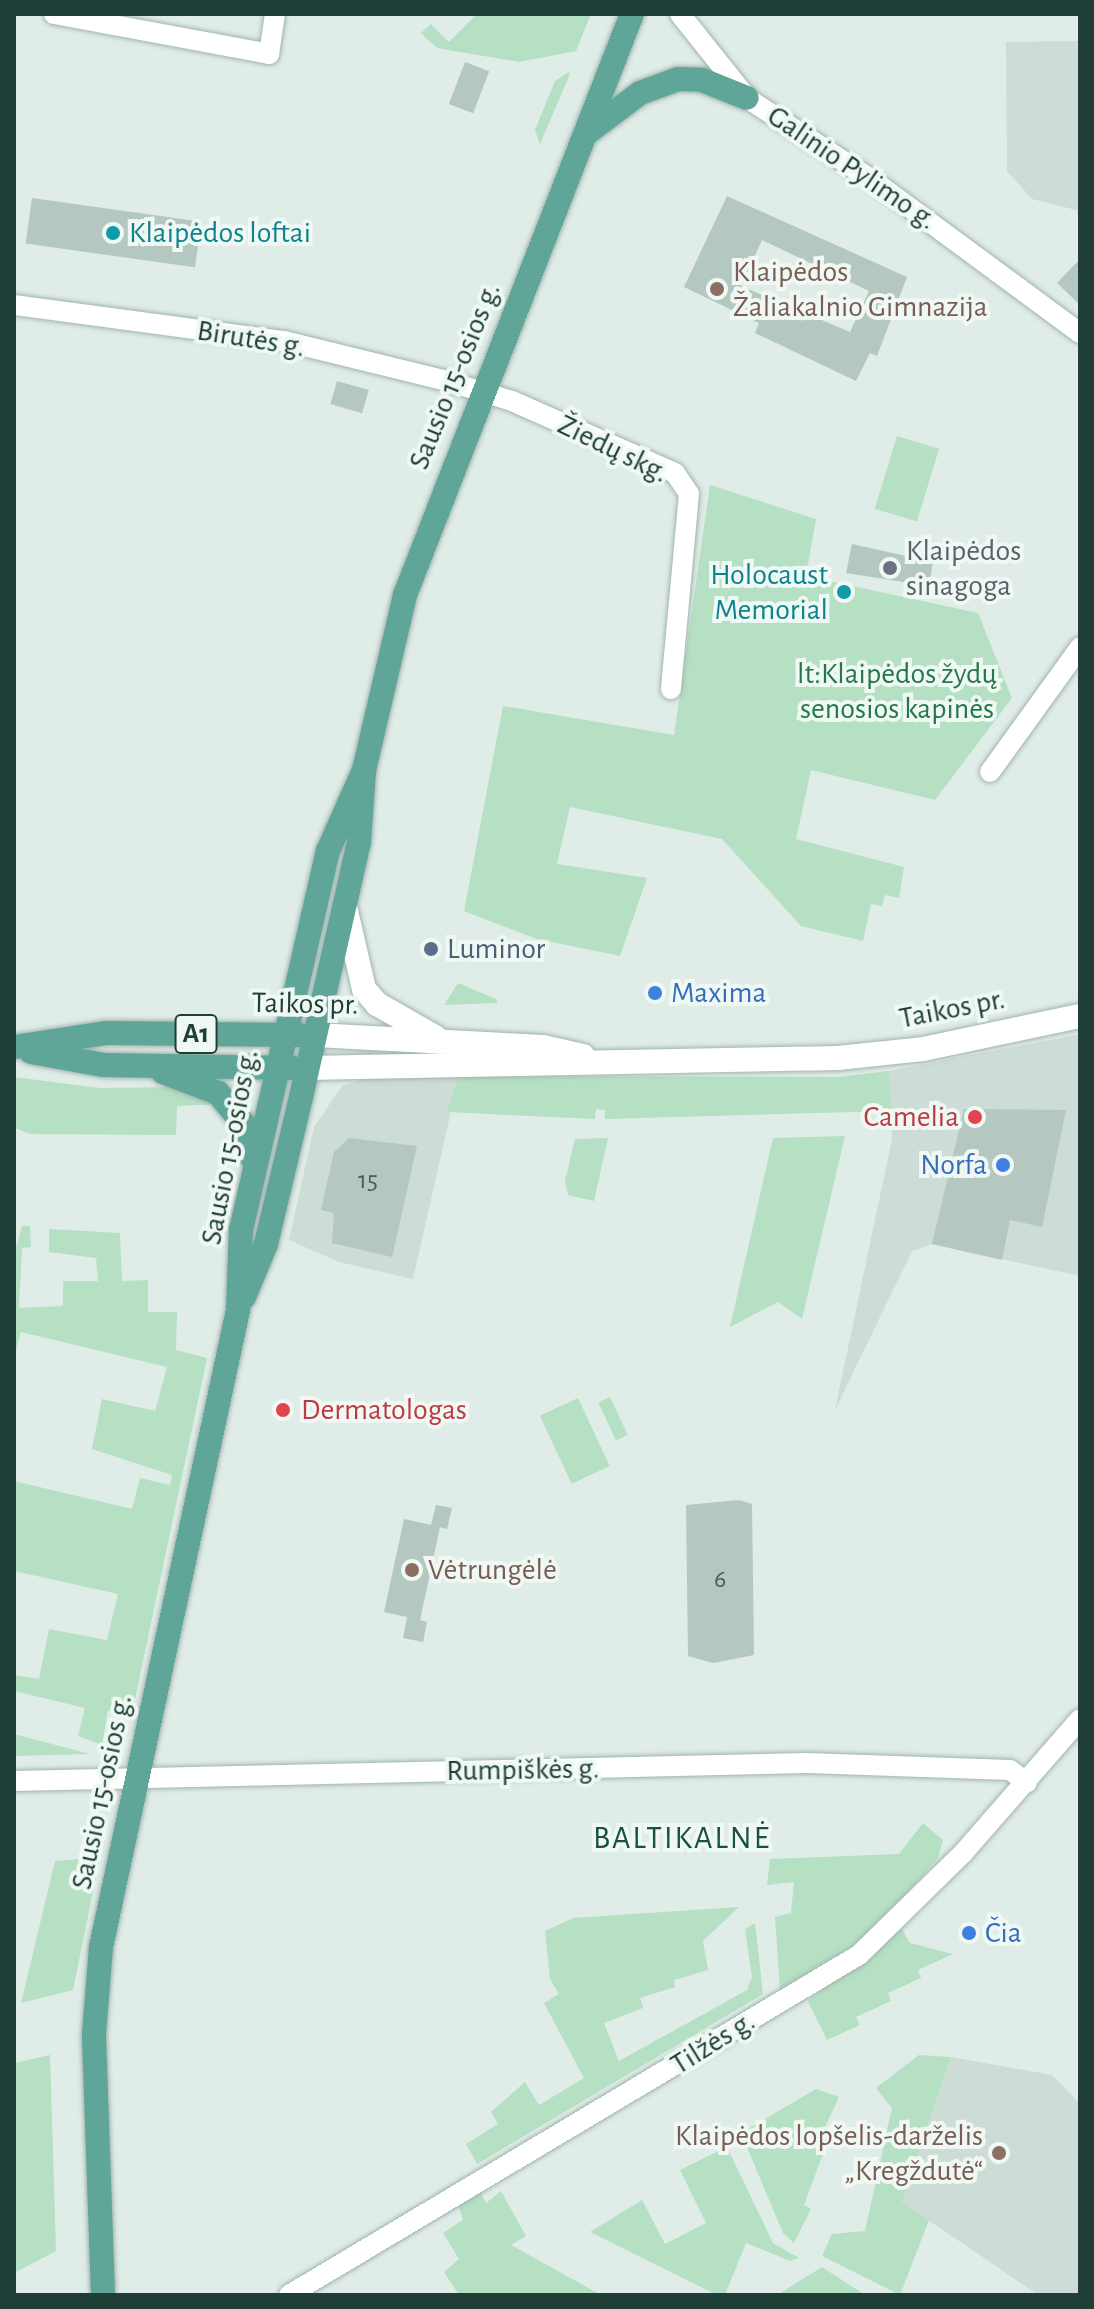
<!DOCTYPE html>
<html>
<head>
<meta charset="utf-8">
<style>
  body { margin:0 }
  #map { position:relative; width:1094px; height:2309px; overflow:hidden; background:#dfece7; font-family:"Alegreya Sans",sans-serif }
  div>[style] { position:absolute }
  .built>* { inset:0; background:#cddcd6 }
  .green>* { inset:0; background:#b5e0c3; transform-origin:0 0 }
  .building>* { inset:0; background:#b4c7c0; transform-origin:0 0 }
  .roads { filter:drop-shadow(0 0 2px #a1b4af) drop-shadow(0 0 2px #a1b4af) }
  .street>* { height:20px; margin:-10px; padding:0 10px; transform-origin:10px; border-radius:10px; background:#fff }
  .secondary>* { height:24px; margin:-12px; padding:0 12px; transform-origin:12px; border-radius:12px; background:#fff }
  .primary>* { height:24px; margin:-12px; padding:0 12px; transform-origin:12px; border-radius:12px; background:#5fa698 }
  .dots>* { width:22px; height:22px; translate:-50% -50%; box-sizing:border-box; border:4px solid #f0f8f4; border-radius:50% }
  span { translate:-50% -50%; white-space:nowrap; text-align:center; line-height:1.15; -webkit-text-stroke:8px #f0f8f4; paint-order:stroke }
  .number-label { font-size:26px; color:#446059 }
  .number-label span { -webkit-text-stroke-width:0 }
  .shield-label span { padding:2px 6px; background:#f0f8f4; border:2px solid; border-radius:6px; -webkit-text-stroke-width:0 }
  .shield-label { font-size:28px; color:#1e3e37; font-weight:700 }
  .street-label { font-size:30px; color:#1e3e37 }
  .culture-label { font-size:30px; color:#0d838f }
  .left { translate:0 -50%; text-align:left }
  .right { translate:-100% -50%; text-align:right }
  .education-label { font-size:30px; color:#785e54 }
  .worship-label { font-size:30px; color:#5b616d }
  .park-label { font-size:30px; color:#25784a }
  .service-label { font-size:30px; color:#4e5e75 }
  .shop-label { font-size:30px; color:#366cbe }
  .health-label { font-size:30px; color:#be3a42 }
  .neighbourhood-label { font-size:32px; color:#185147; letter-spacing:2px }
  .frame { position:absolute; inset:0; border:16px solid #1e3e37; pointer-events:none }
</style>
</head>
<body>
<div id="map">
  <div class="built">
    <i style="clip-path:polygon(1080px 41px,1080px 211px,1032px 199px,1007px 171px,1006px 42px)"></i>
    <i style="clip-path:polygon(1080px 1034px,1080px 1276px,932px 1244px,912px 1251px,835px 1410px,892px 1139px,889px 1071px)"></i>
    <i style="clip-path:polygon(459px 1076px,413px 1279px,339px 1262px,289px 1240px,314px 1127px,342px 1086px,368px 1078px)"></i>
    <i style="clip-path:polygon(951px 2057px,1052px 2075px,1080px 2104px,1080px 2295px,1038px 2295px,902px 2202px)"></i>
  </div>
  <div class="green">
    <i style="clip-path:polygon(477px 14px,591px 14px,576px 51px,519px 62px,437px 48px,421px 33px,431px 24px,449px 42px)"></i>
    <i style="clip-path:polygon(569px 72px,570px 74px,540px 144px,535px 130px,555px 81px)"></i>
    <i style="left:897px;top:436px;width:44px;height:76px;rotate:17deg"></i>
    <i style="clip-path:polygon(710px 485px,816px 519px,806px 576px,978px 613px,1012px 698px,935px 800px,811px 770px,796px 839px,904px 867px,899px 898px,885px 895px,882px 906px,871px 904px,863px 941px,801px 926px,722px 839px,570px 807px,557px 864px,647px 878px,620px 956px,537px 939px,464px 911px,503px 706px,674px 735px)"></i>
    <i style="clip-path:polygon(458px 983px,496px 999px,498px 1003px,444px 1005px)"></i>
    <i style="clip-path:polygon(889px 1071px,891px 1111px,605px 1119px,605px 1110px,596px 1109px,595px 1119px,447px 1112px,459px 1076px,837px 1077px)"></i>
    <i style="clip-path:polygon(14px 1077px,99px 1088px,183px 1087px,220px 1104px,177px 1106px,176px 1135px,29px 1134px,14px 1127px)"></i>
    <i style="clip-path:polygon(845px 1136px,802px 1319px,778px 1302px,730px 1327px,773px 1138px)"></i>
    <i style="clip-path:polygon(608px 1138px,594px 1201px,568px 1195px,565px 1181px,575px 1139px)"></i>
    <i style="clip-path:polygon(22px 1226px,30px 1226px,31px 1247px,22px 1248px,19px 1308px,63px 1306px,63px 1281px,98px 1281px,96px 1258px,49px 1252px,49px 1229px,120px 1233px,122px 1281px,148px 1280px,148px 1312px,177px 1312px,176px 1350px,207px 1358px,131px 1718px,108px 1710px,102px 1745px,78px 1736px,85px 1708px,14px 1691px,14px 1675px,39px 1679px,49px 1629px,107px 1640px,118px 1594px,14px 1571px,14px 1481px,132px 1509px,140px 1478px,170px 1485px,172px 1475px,92px 1449px,102px 1399px,155px 1411px,167px 1367px,21px 1332px,14px 1359px,14px 1255px)"></i>
    <i style="left:610px;top:1397px;width:42px;height:13px;rotate:65deg"></i>
    <i style="left:578px;top:1398px;width:75px;height:42px;rotate:65deg"></i>
    <i style="clip-path:polygon(14px 1734px,90px 1754px,14px 1756px)"></i>
    <i style="clip-path:polygon(923px 1823px,943px 1840px,938px 1858px,870px 1936px,780px 1990px,775px 1917px,791px 1913px,794px 1882px,767px 1885px,770px 1859px,899px 1854px)"></i>
    <i style="clip-path:polygon(100px 1857px,73px 1990px,21px 2003px,55px 1861px)"></i>
    <i style="clip-path:polygon(739px 1907px,703px 1941px,708px 1970px,674px 1980px,675px 1987px,640px 1998px,643px 2008px,604px 2023px,619px 2061px,747px 1990px,752px 1977px,745px 1929px,755px 1923px,763px 1994px,477px 2164px,466px 2144px,498px 2124px,491px 2112px,525px 2082px,539px 2105px,584px 2078px,544px 2003px,559px 1994px,550px 1979px,545px 1931px,573px 1918px)"></i>
    <i style="clip-path:polygon(902px 1929px,910px 1943px,953px 1954px,918px 1970px,921px 1978px,888px 1993px,891px 2001px,856px 2017px,860px 2025px,827px 2040px,808px 2001px)"></i>
    <i style="clip-path:polygon(50px 2055px,56px 2251px,14px 2273px,14px 2063px)"></i>
    <i style="clip-path:polygon(919px 2055px,951px 2057px,902px 2202px,929px 2220px,900px 2295px,822px 2256px,832px 2234px,865px 2231px,892px 2108px,876px 2088px)"></i>
    <i style="clip-path:polygon(816px 2089px,839px 2097px,823px 2131px,830px 2135px,804px 2205px,811px 2209px,794px 2243px,783px 2233px,741px 2133px)"></i>
    <i style="clip-path:polygon(727px 2147px,773px 2243px,799px 2258px,790px 2261px,746px 2243px,725px 2295px,717px 2295px,590px 2232px,642px 2200px,665px 2244px,706px 2223px,680px 2170px)"></i>
    <i style="clip-path:polygon(479px 2190px,486px 2203px,501px 2191px,526px 2236px,511px 2245px,601px 2295px,459px 2295px,444px 2272px,459px 2259px,443px 2233px,463px 2220px,458px 2204px)"></i>
    <i style="clip-path:polygon(822px 2267px,865px 2295px,777px 2295px)"></i>
  </div>
  <div class="building">
    <i style="left:465px;top:62px;width:26px;height:45px;rotate:21deg"></i>
    <i style="clip-path:polygon(evenodd,727px 196px,907px 277px,877px 356px,870px 353px,856px 381px,755px 333px,759px 323px,684px 287px,727px 196px,762px 240px,869px 291px,850px 332px,741px 286px,762px 240px)"></i>
    <i style="left:32px;top:198px;width:171px;height:46px;rotate:8deg"></i>
    <i style="clip-path:polygon(1080px 259px,1080px 305px,1057px 283px)"></i>
    <i style="left:337px;top:381px;width:33px;height:24px;rotate:16deg"></i>
    <i style="clip-path:polygon(852px 544px,933px 562px,929px 586px,846px 573px)"></i>
    <i style="clip-path:polygon(964px 1109px,1066px 1110px,1042px 1227px,1010px 1220px,1002px 1260px,932px 1244px)"></i>
    <i style="clip-path:polygon(349px 1138px,417px 1146px,392px 1257px,332px 1243px,334px 1213px,321px 1210px,334px 1152px)"></i>
    <i style="clip-path:polygon(739px 1500px,752px 1504px,754px 1655px,713px 1663px,688px 1656px,686px 1505px)"></i>
    <i style="clip-path:polygon(436px 1505px,452px 1508px,447px 1529px,440px 1527px,420px 1620px,427px 1622px,423px 1642px,403px 1638px,407px 1617px,384px 1612px,404px 1519px,431px 1525px)"></i>
  </div>
  <div class="roads">
    <div class="street">
      <i style="left:54px;top:14px;width:219px;rotate:10.5deg"></i>
      <i style="left:269px;top:54px;width:40px;rotate:-81.5deg"></i>
      <i style="left:680px;top:14px;width:107px;rotate:51.4deg"></i>
      <i style="left:747px;top:98px;width:148px;rotate:33.2deg"></i>
      <i style="left:871px;top:179px;width:260px;rotate:36.4deg"></i>
      <i style="left:14px;top:305px;width:272px;rotate:7.6deg"></i>
      <i style="left:284px;top:341px;width:168px;rotate:13.8deg"></i>
      <i style="left:447px;top:381px;width:68px;rotate:17.1deg"></i>
      <i style="left:512px;top:401px;width:178px;rotate:23.8deg"></i>
      <i style="left:675px;top:473px;width:25px;rotate:56deg"></i>
      <i style="left:689px;top:494px;width:196px;rotate:95.3deg"></i>
      <i style="left:990px;top:772px;width:154px;rotate:-54.2deg"></i>
      <i style="left:14px;top:1781px;width:793px;rotate:-1.3deg"></i>
      <i style="left:807px;top:1763px;width:203px;rotate:2deg"></i>
      <i style="left:1010px;top:1770px;width:21px;rotate:37deg"></i>
      <i style="left:289px;top:2295px;width:664px;rotate:-30.82deg"></i>
      <i style="left:859px;top:1955px;width:147px;rotate:-44.4deg"></i>
      <i style="left:964px;top:1852px;width:176px;rotate:-48.9deg"></i>
    </div>
    <div class="secondary">
      <i style="left:346px;top:911px;width:80px;rotate:77deg"></i>
      <i style="left:364px;top:989px;width:20px;rotate:49deg"></i>
      <i style="left:377px;top:1004px;width:67px;rotate:29.6deg"></i>
      <i style="left:315px;top:1035px;width:228px;rotate:3deg"></i>
      <i style="left:543px;top:1047px;width:41px;rotate:12.7deg"></i>
      <i style="left:307px;top:1068px;width:531px;rotate:-1.08deg"></i>
      <i style="left:838px;top:1058px;width:85px;rotate:-6deg"></i>
      <i style="left:923px;top:1049px;width:160px;rotate:-11.9deg"></i>
    </div>
    <div class="primary">
      <i style="left:587px;top:133px;width:66px;rotate:-37deg"></i>
      <i style="left:640px;top:93px;width:40px;rotate:-20.2deg"></i>
      <i style="left:678px;top:79px;width:24px;rotate:2deg"></i>
      <i style="left:702px;top:80px;width:48px;rotate:21.8deg"></i>
      <i style="left:14px;top:1047px;width:94px;rotate:-8.6deg"></i>
      <i style="left:107px;top:1033px;width:193px;rotate:0.6deg"></i>
      <i style="left:31px;top:1052px;width:73px;rotate:10.2deg"></i>
      <i style="left:103px;top:1065px;width:190px;rotate:0.9deg"></i>
      <i style="left:163px;top:1072px;width:59px;rotate:20.9deg"></i>
      <i style="left:218px;top:1093px;width:44px;rotate:50.5deg"></i>
      <i style="left:246px;top:1127px;width:33px;rotate:78deg"></i>
      <i style="left:244px;top:1297px;width:57px;rotate:-67.5deg"></i>
      <i style="left:266px;top:1244px;width:151px;rotate:-76.6deg"></i>
      <i style="left:301px;top:1097px;width:262px;rotate:-77.2deg"></i>
      <i style="left:359px;top:842px;width:72px;rotate:-86deg"></i>
      <i style="left:364px;top:770px;width:180px;rotate:-76.8deg"></i>
      <i style="left:405px;top:595px;width:624px;rotate:-68.66deg"></i>
      <i style="left:103px;top:2295px;width:261px;rotate:-92deg"></i>
      <i style="left:94px;top:2034px;width:87px;rotate:-85.4deg"></i>
      <i style="left:101px;top:1947px;width:652px;rotate:-77.86deg"></i>
      <i style="left:238px;top:1310px;width:80px;rotate:-87.9deg"></i>
      <i style="left:241px;top:1230px;width:389px;rotate:-77.1deg"></i>
      <i style="left:328px;top:851px;width:89px;rotate:-66deg"></i>
    </div>
  </div>
  <div class="dots">
    <i style="left:113px;top:233px;background:#0f9aa8"></i>
    <i style="left:717px;top:289px;background:#8d6e63"></i>
    <i style="left:890px;top:568px;background:#6b7280"></i>
    <i style="left:844px;top:592px;background:#0f9aa8"></i>
    <i style="left:431px;top:949px;background:#5c6f8a"></i>
    <i style="left:655px;top:993px;background:#3f7fe0"></i>
    <i style="left:975px;top:1117px;background:#e0444e"></i>
    <i style="left:1003px;top:1165px;background:#3f7fe0"></i>
    <i style="left:283px;top:1410px;background:#e0444e"></i>
    <i style="left:412px;top:1570px;background:#8d6e63"></i>
    <i style="left:969px;top:1933px;background:#3f7fe0"></i>
    <i style="left:999px;top:2153px;background:#8d6e63"></i>
  </div>
  <div class="number-label">
    <span style="left:368px;top:1181px">15</span>
    <span style="left:720px;top:1580px">6</span>
  </div>
  <div class="shield-label">
    <span style="left:196px;top:1034px">A1</span>
  </div>
  <div class="street-label">
    <span style="left:852px;top:168px;rotate:34deg">Galinio Pylimo g.</span>
    <span style="left:251px;top:339px;rotate:9deg">Birutės g.</span>
    <span style="left:455px;top:376px;rotate:-68deg">Sausio 15-osios g.</span>
    <span style="left:613px;top:449px;rotate:26deg">Žiedų skg.</span>
    <span style="left:305px;top:1004px;rotate:1deg">Taikos pr.</span>
    <span style="left:952px;top:1009px;rotate:-11deg">Taikos pr.</span>
    <span style="left:230px;top:1147px;rotate:-79deg">Sausio 15-osios g.</span>
    <span style="left:523px;top:1770px;rotate:-1deg">Rumpiškės g.</span>
    <span style="left:102px;top:1792px;rotate:-78deg">Sausio 15-osios g.</span>
    <span style="left:713px;top:2043px;rotate:-32deg">Tilžės g.</span>
  </div>
  <div class="culture-label">
    <span class="left" style="left:129px;top:233px">Klaipėdos loftai</span>
    <span class="right" style="left:828px;top:592px">Holocaust<br>Memorial</span>
  </div>
  <div class="education-label">
    <span class="left" style="left:733px;top:289px">Klaipėdos<br>Žaliakalnio Gimnazija</span>
    <span class="left" style="left:428px;top:1570px">Vėtrungėlė</span>
    <span class="right" style="left:983px;top:2153px">Klaipėdos lopšelis-darželis<br>„Kregždutė“</span>
  </div>
  <div class="worship-label">
    <span class="left" style="left:906px;top:568px">Klaipėdos<br>sinagoga</span>
  </div>
  <div class="park-label">
    <span style="left:897px;top:691px">lt:Klaipėdos žydų<br>senosios kapinės</span>
  </div>
  <div class="service-label">
    <span class="left" style="left:447px;top:949px">Luminor</span>
  </div>
  <div class="shop-label">
    <span class="left" style="left:671px;top:993px">Maxima</span>
    <span class="right" style="left:987px;top:1165px">Norfa</span>
    <span class="left" style="left:985px;top:1933px">Čia</span>
  </div>
  <div class="health-label">
    <span class="right" style="left:959px;top:1117px">Camelia</span>
    <span class="left" style="left:301px;top:1410px">Dermatologas</span>
  </div>
  <div class="neighbourhood-label">
    <span style="left:682px;top:1838px">BALTIKALNĖ</span>
  </div>
  <div class="frame"></div>
</div>
</body>
</html>
